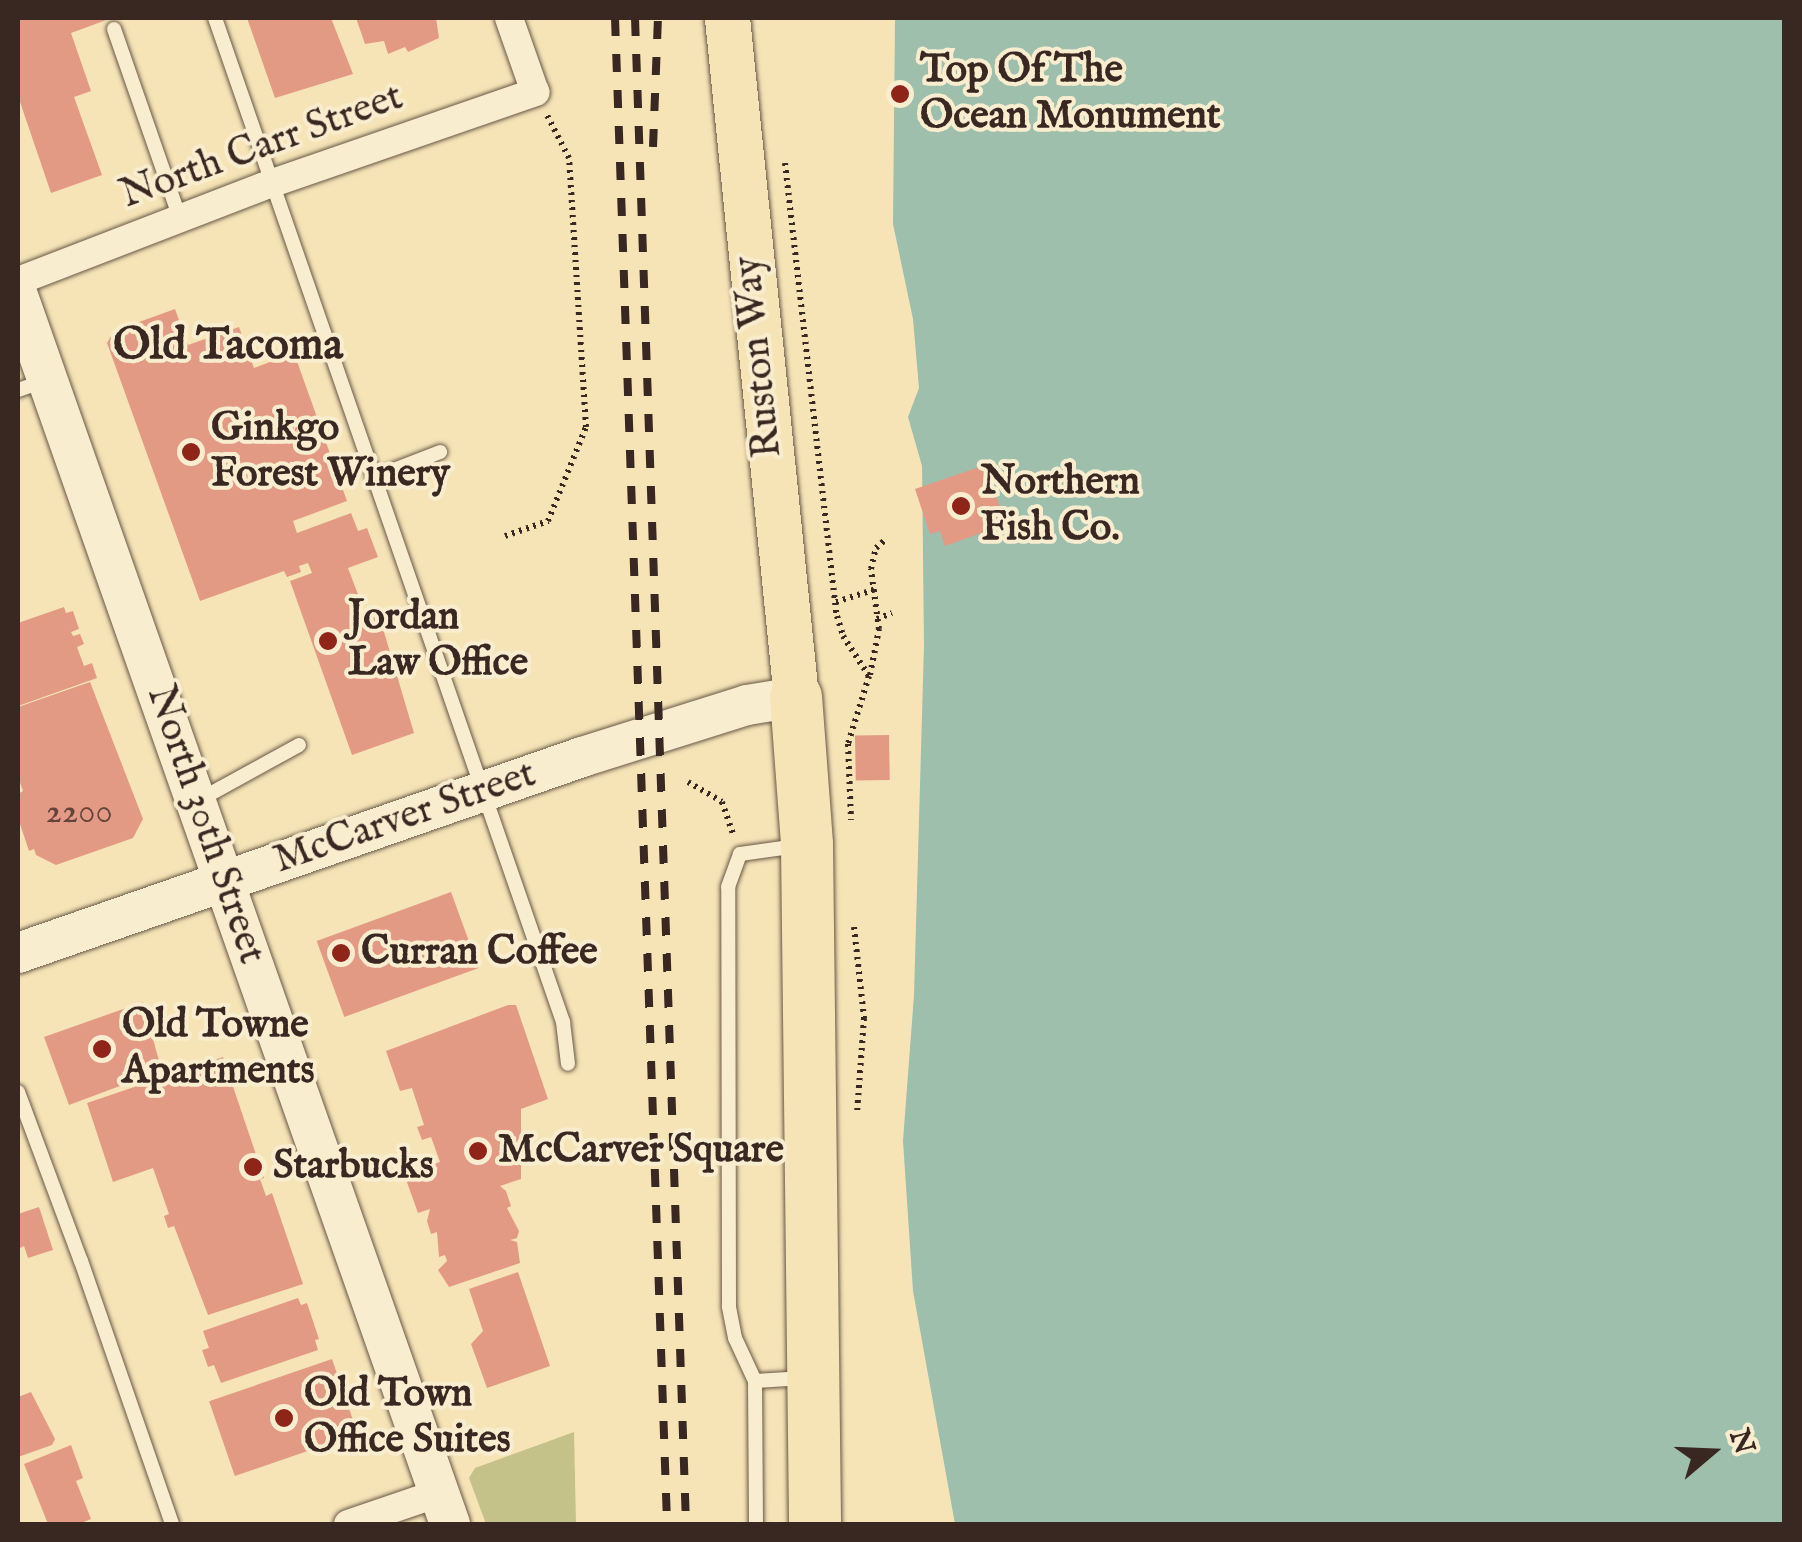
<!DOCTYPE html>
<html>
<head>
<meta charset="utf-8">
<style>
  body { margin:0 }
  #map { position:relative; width:1802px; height:1542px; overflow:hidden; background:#f6e4b7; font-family:"IM FELL English",serif }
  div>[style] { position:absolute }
  .green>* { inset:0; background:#c4c289 }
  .water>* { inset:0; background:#9dbfac }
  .building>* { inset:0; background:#e39a84; transform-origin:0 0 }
  .path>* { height:6px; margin-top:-3px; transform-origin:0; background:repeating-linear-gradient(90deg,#392821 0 2.5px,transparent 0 7.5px) }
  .roads { filter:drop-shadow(0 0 2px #685746) drop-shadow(0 0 2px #685746) }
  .lane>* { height:14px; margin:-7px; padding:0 7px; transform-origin:7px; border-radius:7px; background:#f9edd0 }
  .street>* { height:28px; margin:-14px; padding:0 14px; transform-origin:14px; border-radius:14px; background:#f9edd0 }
  .secondary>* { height:40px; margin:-20px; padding:0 20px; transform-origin:20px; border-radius:20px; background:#f9edd0 }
  .primary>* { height:45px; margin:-22.5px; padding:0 22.5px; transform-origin:22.5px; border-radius:22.5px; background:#f6e4b7 }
  .highway>* { height:52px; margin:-26px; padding:0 26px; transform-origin:26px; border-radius:26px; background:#f6e4b7 }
  .rail>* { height:8px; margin-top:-4px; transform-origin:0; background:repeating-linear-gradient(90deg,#392821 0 18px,transparent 0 36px) }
  .trees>* { width:24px; height:24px; margin:-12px; border-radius:50%; background:#a19273 }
  .dots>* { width:28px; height:28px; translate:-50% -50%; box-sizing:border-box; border:5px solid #f9edd0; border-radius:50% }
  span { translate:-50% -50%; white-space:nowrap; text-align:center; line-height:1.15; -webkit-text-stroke:8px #f9edd0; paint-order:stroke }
  .number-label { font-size:35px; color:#64443a }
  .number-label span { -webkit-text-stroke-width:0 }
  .poi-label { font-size:40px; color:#392821; font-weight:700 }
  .left { translate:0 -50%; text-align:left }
  .street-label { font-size:40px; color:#392821 }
  .quarter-label { font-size:45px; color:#392821; font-weight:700 }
  .frame { position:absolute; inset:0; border:20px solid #392821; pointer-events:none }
  .north { position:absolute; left:1662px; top:1402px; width:100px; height:100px; -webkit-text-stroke:8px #f9edd0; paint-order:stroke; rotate:71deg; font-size:28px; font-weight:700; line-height:40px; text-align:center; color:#392821 }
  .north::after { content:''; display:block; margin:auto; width:35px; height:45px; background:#392821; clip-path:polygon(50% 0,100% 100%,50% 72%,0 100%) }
</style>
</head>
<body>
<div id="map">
  <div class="green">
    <i style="clip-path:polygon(574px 1432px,576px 1524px,486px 1524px,469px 1478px,475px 1468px)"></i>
  </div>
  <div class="water">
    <i style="clip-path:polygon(895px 18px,1784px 18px,1784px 1524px,955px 1524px,913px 1291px,903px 1141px,914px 995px,924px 645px,922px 466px,908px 417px,919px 388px,913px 319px,893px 224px)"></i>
  </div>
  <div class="building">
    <i style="clip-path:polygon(18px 18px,112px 18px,71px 33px,91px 91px,74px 97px,102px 175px,51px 193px,18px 96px)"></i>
    <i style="clip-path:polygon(247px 18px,331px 18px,353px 74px,275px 98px)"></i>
    <i style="clip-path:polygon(356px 18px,436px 18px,439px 38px,408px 52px,405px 47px,388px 54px,384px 41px,365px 44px)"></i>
    <i style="clip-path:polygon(175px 309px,188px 345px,239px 327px,254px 368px,294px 353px,347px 501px,293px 521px,297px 533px,351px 513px,358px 531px,367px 528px,378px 557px,348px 568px,359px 597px,352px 599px,359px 622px,379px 615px,414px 733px,352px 755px,290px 581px,312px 573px,308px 563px,299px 566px,301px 572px,287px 577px,284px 571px,200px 601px,107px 343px,114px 331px)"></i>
    <i style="clip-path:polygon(985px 465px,1006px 524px,945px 546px,940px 531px,930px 534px,915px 489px)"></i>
    <i style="clip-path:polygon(64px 607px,66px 613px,73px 611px,79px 629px,71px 632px,73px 636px,80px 634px,84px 644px,77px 647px,84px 666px,92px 663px,97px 678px,18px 706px,18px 623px)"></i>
    <i style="clip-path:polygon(90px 682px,143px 819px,133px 838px,56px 865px,36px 855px,34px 849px,29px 851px,18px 818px,18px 794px,23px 791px,18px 777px,18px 707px)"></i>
    <i style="left:889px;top:735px;width:45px;height:34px;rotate:89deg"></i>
    <i style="left:451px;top:892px;width:81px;height:143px;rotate:70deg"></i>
    <i style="clip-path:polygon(143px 1002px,159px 1061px,149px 1065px,152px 1074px,69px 1105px,44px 1037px)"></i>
    <i style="clip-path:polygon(508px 1005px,516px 1005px,548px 1099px,521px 1109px,521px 1179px,500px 1186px,506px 1191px,511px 1206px,507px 1208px,519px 1231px,517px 1238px,510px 1240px,517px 1242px,520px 1263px,449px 1287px,438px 1270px,447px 1261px,445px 1255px,439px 1257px,437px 1232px,431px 1234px,427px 1221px,430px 1209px,418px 1213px,404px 1174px,440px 1162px,431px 1137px,422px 1140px,417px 1127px,424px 1125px,412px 1088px,400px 1091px,386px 1051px)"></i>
    <i style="clip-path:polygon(223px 1057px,264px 1178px,260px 1179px,266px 1196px,272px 1193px,303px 1284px,208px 1315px,174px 1226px,168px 1228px,164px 1216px,169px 1214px,153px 1168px,113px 1182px,87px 1103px)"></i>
    <i style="clip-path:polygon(39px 1207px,53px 1250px,28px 1258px,24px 1246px,18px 1249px,18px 1214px)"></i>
    <i style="clip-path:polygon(518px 1272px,550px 1366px,487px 1388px,471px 1344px,483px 1331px,469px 1289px)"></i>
    <i style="clip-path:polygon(298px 1298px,301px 1305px,307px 1303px,319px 1339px,315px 1340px,318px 1350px,221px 1383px,214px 1365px,208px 1367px,202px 1350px,209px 1348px,203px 1331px)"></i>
    <i style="left:332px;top:1359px;width:79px;height:130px;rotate:71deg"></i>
    <i style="clip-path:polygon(31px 1392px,55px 1439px,52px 1445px,18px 1457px,18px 1397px)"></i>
    <i style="clip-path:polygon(71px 1445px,83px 1478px,76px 1481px,91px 1519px,79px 1524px,48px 1524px,24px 1464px)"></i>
  </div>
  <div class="path">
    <i style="left:785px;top:163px;width:456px;rotate:83.5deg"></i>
    <i style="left:837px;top:616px;width:21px;rotate:73deg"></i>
    <i style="left:843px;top:636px;width:48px;rotate:57deg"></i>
    <i style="left:869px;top:676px;width:71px;rotate:107.2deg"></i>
    <i style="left:848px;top:744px;width:76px;rotate:87.7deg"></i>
    <i style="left:505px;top:536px;width:46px;rotate:-19.2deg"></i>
    <i style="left:548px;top:521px;width:101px;rotate:-68deg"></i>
    <i style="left:586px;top:427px;width:270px;rotate:-93.6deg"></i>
    <i style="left:569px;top:158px;width:48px;rotate:-117.1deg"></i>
    <i style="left:836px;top:602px;width:40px;rotate:-18deg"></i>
    <i style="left:877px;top:619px;width:16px;rotate:-22deg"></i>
    <i style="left:870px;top:675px;width:47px;rotate:-78.9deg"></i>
    <i style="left:879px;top:629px;width:61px;rotate:-97.6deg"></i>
    <i style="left:871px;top:569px;width:22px;rotate:-77deg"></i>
    <i style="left:876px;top:548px;width:15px;rotate:-42deg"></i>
    <i style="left:688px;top:782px;width:39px;rotate:30deg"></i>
    <i style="left:722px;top:802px;width:34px;rotate:71deg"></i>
    <i style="left:854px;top:927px;width:92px;rotate:83.7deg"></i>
    <i style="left:864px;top:1018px;width:95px;rotate:94.2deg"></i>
  </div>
  <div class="roads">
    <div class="lane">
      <i style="left:215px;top:18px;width:1063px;rotate:70.88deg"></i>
      <i style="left:563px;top:1022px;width:42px;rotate:83.2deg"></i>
      <i style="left:114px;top:29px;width:200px;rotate:70.8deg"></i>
      <i style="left:18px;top:390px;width:31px;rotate:-19deg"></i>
      <i style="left:373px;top:478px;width:72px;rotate:-21.2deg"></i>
      <i style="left:199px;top:800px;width:114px;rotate:-28.8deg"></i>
      <i style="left:18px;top:1092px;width:180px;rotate:69.6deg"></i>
      <i style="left:81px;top:1261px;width:278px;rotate:70.9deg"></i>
      <i style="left:755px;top:1381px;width:50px;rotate:-3.4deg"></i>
      <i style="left:756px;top:1524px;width:143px;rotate:-90.4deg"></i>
      <i style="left:755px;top:1381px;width:47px;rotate:-114.9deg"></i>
      <i style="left:735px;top:1338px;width:33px;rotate:-101deg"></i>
      <i style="left:729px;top:1306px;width:419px;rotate:-90.1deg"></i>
      <i style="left:728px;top:887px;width:35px;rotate:-70deg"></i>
      <i style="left:740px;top:854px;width:58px;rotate:-8deg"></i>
    </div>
    <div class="street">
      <i style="left:18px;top:281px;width:270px;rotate:-21.1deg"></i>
      <i style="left:270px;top:184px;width:281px;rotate:-19.1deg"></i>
      <i style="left:535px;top:92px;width:78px;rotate:-109.4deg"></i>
      <i style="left:348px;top:1524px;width:96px;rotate:-18.8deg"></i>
    </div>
    <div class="secondary">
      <i style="left:18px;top:296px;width:1302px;rotate:70.62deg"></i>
      <i style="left:18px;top:953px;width:597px;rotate:-19.16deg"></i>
      <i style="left:582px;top:757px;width:173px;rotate:-17.5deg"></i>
      <i style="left:747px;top:705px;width:50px;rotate:-9.3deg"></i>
    </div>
    <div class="primary">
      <i style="left:727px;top:18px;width:682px;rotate:84.2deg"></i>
    </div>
    <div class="highway">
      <i style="left:796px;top:697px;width:148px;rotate:85.7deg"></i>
      <i style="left:807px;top:845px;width:679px;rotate:89.32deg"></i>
    </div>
  </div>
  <div class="rail">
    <i style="left:615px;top:18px;width:1507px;rotate:88.02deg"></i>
    <i style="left:635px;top:18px;width:1507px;rotate:88.06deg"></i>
    <i style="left:653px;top:147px;width:129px;rotate:-87.8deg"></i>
  </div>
  <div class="trees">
    <i style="left:713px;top:1152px"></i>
  </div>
  <div class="dots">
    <i style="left:900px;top:94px;background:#8f2418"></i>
    <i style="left:191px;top:452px;background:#8f2418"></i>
    <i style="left:961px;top:506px;background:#8f2418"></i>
    <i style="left:328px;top:641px;background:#8f2418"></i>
    <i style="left:341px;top:953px;background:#8f2418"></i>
    <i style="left:102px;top:1049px;background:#8f2418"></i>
    <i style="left:478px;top:1151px;background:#8f2418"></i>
    <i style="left:253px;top:1167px;background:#8f2418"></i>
    <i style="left:284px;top:1418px;background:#8f2418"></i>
  </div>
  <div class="number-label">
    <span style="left:79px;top:813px">2200</span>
  </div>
  <div class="poi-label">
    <span class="left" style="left:920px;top:94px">Top Of The<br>Ocean Monument</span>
    <span class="left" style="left:211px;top:452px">Ginkgo<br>Forest Winery</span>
    <span class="left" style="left:981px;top:506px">Northern<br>Fish Co.</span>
    <span class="left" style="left:348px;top:641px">Jordan<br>Law Office</span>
    <span class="left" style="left:361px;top:953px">Curran Coffee</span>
    <span class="left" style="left:122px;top:1049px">Old Towne<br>Apartments</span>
    <span class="left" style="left:498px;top:1151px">McCarver Square</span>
    <span class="left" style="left:273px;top:1167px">Starbucks</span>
    <span class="left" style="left:304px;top:1418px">Old Town<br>Office Suites</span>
  </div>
  <div class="street-label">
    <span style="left:262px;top:147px;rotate:-20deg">North Carr Street</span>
    <span style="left:759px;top:357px;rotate:-96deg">Ruston Way</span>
    <span style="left:405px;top:818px;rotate:-19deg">McCarver Street</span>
    <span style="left:205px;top:825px;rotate:71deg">North 30th Street</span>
  </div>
  <div class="quarter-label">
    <span style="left:228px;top:346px">Old Tacoma</span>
  </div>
  <div class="frame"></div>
  <div class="north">N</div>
</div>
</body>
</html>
